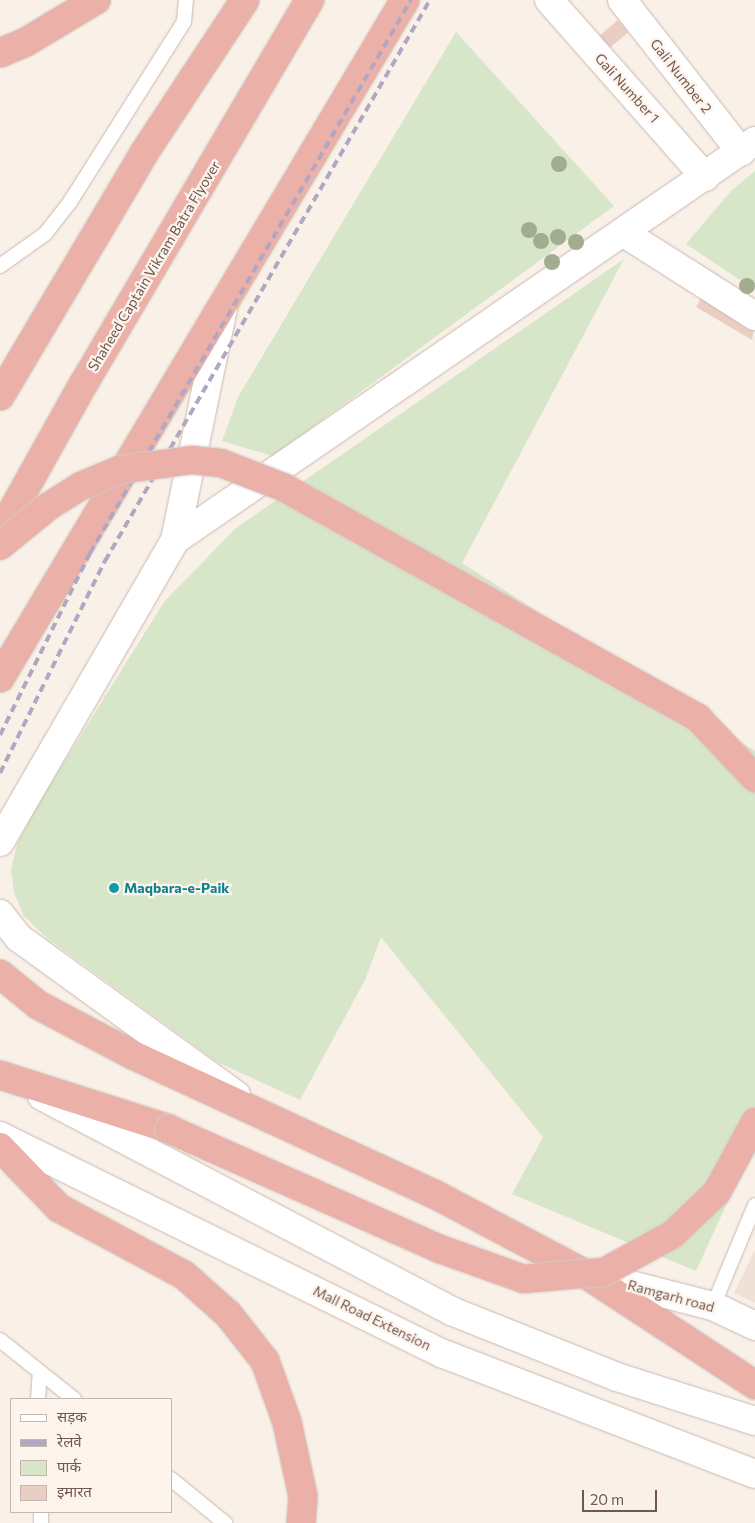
<!DOCTYPE html>
<html>
<head>
<meta charset="utf-8">
<style>
  body { margin:0 }
  #map { position:relative; width:755px; height:1523px; overflow:hidden; background:#f9f0e8; font-family:Commissioner,"Noto Sans Devanagari",sans-serif }
  div>[style] { position:absolute }
  .residential>* { inset:0; background:#f0e1d7 }
  .green>* { inset:0; background:#d7e5c8 }
  .building>* { inset:0; background:#ebcec3; transform-origin:0 0 }
  .roads { filter:drop-shadow(0 0 1px #cab8af) drop-shadow(0 0 1px #cab8af) }
  .lane>* { height:14px; margin:-7px; padding:0 7px; transform-origin:7px; border-radius:7px; background:#fff }
  .street>* { height:28px; margin:-14px; padding:0 14px; transform-origin:14px; border-radius:14px; background:#fff }
  .secondary>* { height:28px; margin:-14px; padding:0 14px; transform-origin:14px; border-radius:14px; background:#fff }
  .highway>* { height:28px; margin:-14px; padding:0 14px; transform-origin:14px; border-radius:14px; background:#ebb0a7 }
  .rail>* { height:4px; margin-top:-2px; transform-origin:0; background:repeating-linear-gradient(90deg,#b2a7c2 0 8px,transparent 0 13px) }
  .bridges { filter:drop-shadow(0 0 1px #d4cdca) drop-shadow(0 0 1px #d4cdca) }
  .highway-bridge>* { height:28px; margin:-14px; padding:0 14px; transform-origin:14px; border-radius:14px; background:#ebb0a7 }
  .trees>* { width:16px; height:16px; margin:-8px; border-radius:50%; background:#a2ac91 }
  .dots>* { width:14px; height:14px; translate:-50% -50%; box-sizing:border-box; border:2px solid #fdf5ed; border-radius:50% }
  span { translate:-50% -50%; white-space:nowrap; text-align:center; line-height:1.15; -webkit-text-stroke:4.5px #fdf5ed; paint-order:stroke }
  .street-label { font-size:14px; color:#70574f }
  .culture-label { font-size:14px; color:#0d838f; font-weight:700 }
  .left { translate:0 -50%; text-align:left }
  .legend { position:absolute; left:10px; top:1398px; width:162px; height:115px; box-sizing:border-box; background:#fdf5ed; border:1px solid #c5b6ae; margin:0; padding:6px 9px; list-style:none; font-size:15px; color:#70574f }
  .legend li { display:flex; align-items:center; gap:10px; height:25px }
  .legend b { width:25px; border:1px solid #c5b6ae }
  .scale { position:absolute; left:582px; top:1490px; width:75px; height:22px; box-sizing:border-box; border:2px solid #70574f; border-top:0; padding-left:6px; font-size:15px; line-height:18px; white-space:nowrap; color:#70574f; -webkit-text-stroke:4px #fdf5ed; paint-order:stroke }
</style>
</head>
<body>
<div id="map">
  <div class="residential">
    <i style="clip-path:polygon(755px 1250px,755px 1303px,734px 1293px)"></i>
  </div>
  <div class="green">
    <i style="clip-path:polygon(456px 32px,614px 206px,273px 456px,222px 441px,238px 397px)"></i>
    <i style="clip-path:polygon(755px 171px,755px 290px,686px 244px,731px 191px)"></i>
    <i style="clip-path:polygon(624px 259px,462px 563px,755px 751px,755px 1142px,696px 1271px,512px 1194px,543px 1137px,381px 937px,365px 980px,300px 1100px,217px 1062px,47px 938px,24px 916px,14px 892px,11px 869px,17px 845px,33px 812px,164px 602px,236px 528px)"></i>
  </div>
  <div class="building">
    <i style="left:618px;top:20px;width:16px;height:24px;rotate:50deg"></i>
    <i style="clip-path:polygon(704px 293px,755px 322px,752px 340px,696px 307px)"></i>
  </div>
  <div class="roads">
    <div class="lane">
      <i style="left:0;top:266px;width:55px;rotate:-35.4deg"></i>
      <i style="left:45px;top:234px;width:41px;rotate:-52deg"></i>
      <i style="left:70px;top:202px;width:213px;rotate:-57.7deg"></i>
      <i style="left:184px;top:22px;width:22px;rotate:-85deg"></i>
      <i style="left:713px;top:1306px;width:109px;rotate:-67.4deg"></i>
      <i style="left:0;top:1340px;width:95px;rotate:38.6deg"></i>
      <i style="left:38px;top:1399px;width:27px;rotate:-86deg"></i>
      <i style="left:171px;top:1479px;width:70px;rotate:39.2deg"></i>
      <i style="left:41px;top:1512px;width:11px;rotate:90deg"></i>
    </div>
    <div class="street">
      <i style="left:549px;top:0;width:236px;rotate:48.6deg"></i>
      <i style="left:622px;top:0;width:193px;rotate:51.9deg"></i>
      <i style="left:624px;top:233px;width:155px;rotate:32.4deg"></i>
      <i style="left:0;top:842px;width:349px;rotate:-59.9deg"></i>
      <i style="left:175px;top:540px;width:237px;rotate:-78.3deg"></i>
      <i style="left:0;top:914px;width:31px;rotate:52deg"></i>
      <i style="left:19px;top:938px;width:268px;rotate:35.9deg"></i>
      <i style="left:588px;top:1274px;width:129px;rotate:14.4deg"></i>
      <i style="left:713px;top:1306px;width:47px;rotate:25.5deg"></i>
    </div>
    <div class="secondary">
      <i style="left:175px;top:540px;width:704px;rotate:-34.53deg"></i>
      <i style="left:42px;top:1096px;width:462px;rotate:27.7deg"></i>
      <i style="left:451px;top:1311px;width:179px;rotate:21.7deg"></i>
      <i style="left:617px;top:1377px;width:145px;rotate:17.7deg"></i>
      <i style="left:0;top:1136px;width:495px;rotate:26.2deg"></i>
      <i style="left:444px;top:1354px;width:333px;rotate:21.1deg"></i>
    </div>
    <div class="highway">
      <i style="left:0;top:53px;width:28px;rotate:-23deg"></i>
      <i style="left:26px;top:42px;width:82px;rotate:-31deg"></i>
      <i style="left:0;top:396px;width:282px;rotate:-59.3deg"></i>
      <i style="left:144px;top:153px;width:183px;rotate:-56.6deg"></i>
      <i style="left:0;top:533px;width:172px;rotate:-60.8deg"></i>
      <i style="left:84px;top:383px;width:445px;rotate:-59.5deg"></i>
      <i style="left:0;top:678px;width:790px;rotate:-59.15deg"></i>
      <i style="left:0;top:974px;width:49px;rotate:39.2deg"></i>
      <i style="left:38px;top:1005px;width:107px;rotate:27.8deg"></i>
      <i style="left:133px;top:1055px;width:332px;rotate:24.8deg"></i>
      <i style="left:434px;top:1194px;width:170px;rotate:27.8deg"></i>
      <i style="left:584px;top:1273px;width:204px;rotate:33.2deg"></i>
      <i style="left:0;top:1075px;width:177px;rotate:17.7deg"></i>
      <i style="left:0;top:1147px;width:85px;rotate:46deg"></i>
      <i style="left:59px;top:1208px;width:142px;rotate:28.2deg"></i>
      <i style="left:184px;top:1275px;width:59px;rotate:41.6deg"></i>
      <i style="left:228px;top:1314px;width:60px;rotate:51.8deg"></i>
      <i style="left:265px;top:1361px;width:65px;rotate:70.2deg"></i>
      <i style="left:287px;top:1422px;width:76px;rotate:77.8deg"></i>
      <i style="left:303px;top:1496px;width:27px;rotate:94deg"></i>
    </div>
  </div>
  <div class="rail">
    <i style="left:0;top:735px;width:203px;rotate:-63.7deg"></i>
    <i style="left:90px;top:553px;width:639px;rotate:-59.87deg"></i>
    <i style="left:0;top:773px;width:237px;rotate:-63.7deg"></i>
    <i style="left:105px;top:561px;width:648px;rotate:-59.92deg"></i>
  </div>
  <div class="bridges">
    <div class="highway-bridge">
      <i style="left:0;top:546px;width:63px;rotate:-39.2deg"></i>
      <i style="left:49px;top:506px;width:38px;rotate:-32deg"></i>
      <i style="left:81px;top:486px;width:41px;rotate:-22.8deg"></i>
      <i style="left:119px;top:470px;width:74px;rotate:-7.8deg"></i>
      <i style="left:192px;top:460px;width:29px;rotate:6deg"></i>
      <i style="left:221px;top:463px;width:69px;rotate:21.3deg"></i>
      <i style="left:285px;top:488px;width:473px;rotate:29.1deg"></i>
      <i style="left:698px;top:718px;width:83px;rotate:46.5deg"></i>
      <i style="left:169px;top:1129px;width:296px;rotate:23.9deg"></i>
      <i style="left:440px;top:1249px;width:89px;rotate:19.7deg"></i>
      <i style="left:524px;top:1279px;width:80px;rotate:-5deg"></i>
      <i style="left:604px;top:1272px;width:79px;rotate:-28.8deg"></i>
      <i style="left:673px;top:1234px;width:61px;rotate:-43.7deg"></i>
      <i style="left:717px;top:1192px;width:80px;rotate:-61.5deg"></i>
    </div>
  </div>
  <div class="trees">
    <i style="left:559px;top:164px"></i>
    <i style="left:529px;top:230px"></i>
    <i style="left:558px;top:237px"></i>
    <i style="left:541px;top:241px"></i>
    <i style="left:576px;top:242px"></i>
    <i style="left:552px;top:262px"></i>
    <i style="left:747px;top:286px"></i>
  </div>
  <div class="dots">
    <i style="left:114px;top:888px;background:#0f9aa8"></i>
  </div>
  <div class="street-label">
    <span style="left:681px;top:76px;rotate:52deg">Gali Number 2</span>
    <span style="left:627px;top:88px;rotate:48deg">Gali Number 1</span>
    <span style="left:154px;top:266px;rotate:-59deg">Shaheed Captain Vikram Batra Flyover</span>
    <span style="left:671px;top:1296px;rotate:15deg">Ramgarh road</span>
    <span style="left:372px;top:1318px;rotate:26deg">Mall Road Extension</span>
  </div>
  <div class="culture-label">
    <span class="left" style="left:124px;top:888px">Maqbara-e-Paik</span>
  </div>
  <ul class="legend">
  <li><b style="height:6px;background:#fff"></b>सड़क</li>
  <li><b style="height:6px;background:#b2a7c2"></b>रेलवे</li>
  <li><b style="height:14px;background:#d7e5c8"></b>पार्क</li>
  <li><b style="height:14px;background:#ebcec3"></b>इमारत</li>
  </ul>
  <div class="scale">20 m</div>
</div>
</body>
</html>
